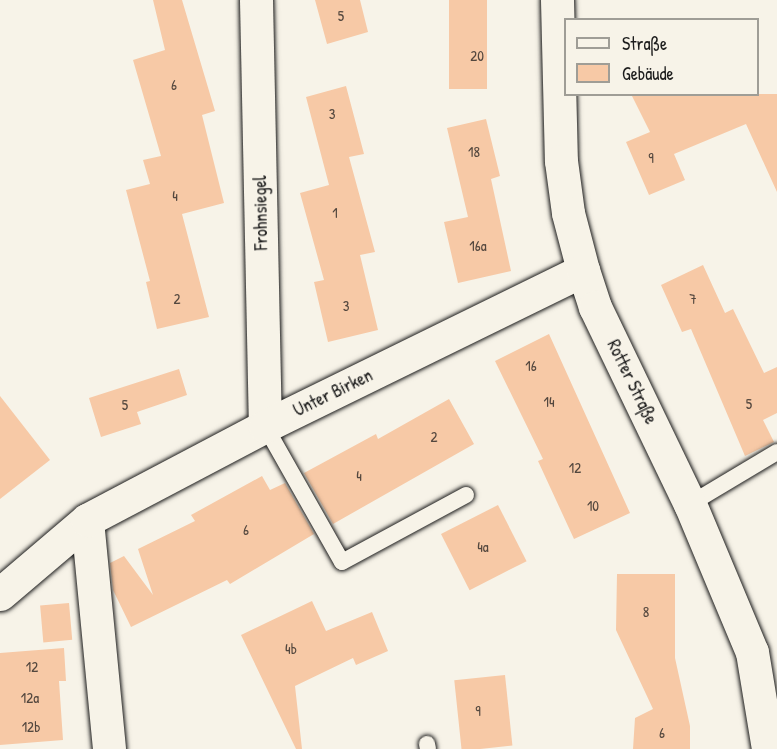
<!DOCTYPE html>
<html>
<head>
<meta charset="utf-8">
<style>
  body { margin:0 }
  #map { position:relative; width:777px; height:749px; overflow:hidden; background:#f7f3e8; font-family:"Patrick Hand",sans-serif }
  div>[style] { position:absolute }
  .building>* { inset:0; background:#f7c9a6; transform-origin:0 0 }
  .roads { filter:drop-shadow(0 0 2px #1c1c1c) drop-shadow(0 0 2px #1c1c1c) }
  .service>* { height:16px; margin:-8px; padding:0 8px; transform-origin:8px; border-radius:8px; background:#f7f3e8 }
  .minor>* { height:33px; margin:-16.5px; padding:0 16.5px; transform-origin:16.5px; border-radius:16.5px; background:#f7f3e8 }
  .tertiary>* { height:33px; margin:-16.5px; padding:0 16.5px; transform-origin:16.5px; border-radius:16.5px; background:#f7f3e8 }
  span { translate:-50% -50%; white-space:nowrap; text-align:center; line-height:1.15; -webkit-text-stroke:6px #f7f3e8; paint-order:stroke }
  .number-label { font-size:15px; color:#53473e }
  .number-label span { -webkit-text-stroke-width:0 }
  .street-label { font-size:18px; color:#1c1c1c }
  .legend { position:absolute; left:564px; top:18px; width:195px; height:78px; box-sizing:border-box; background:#f7f3e8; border:2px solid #9f9d96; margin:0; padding:8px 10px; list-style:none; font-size:18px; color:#1c1c1c }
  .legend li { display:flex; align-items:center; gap:12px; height:30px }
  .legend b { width:30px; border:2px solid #9f9d96 }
</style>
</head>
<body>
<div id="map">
  <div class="building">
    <i style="clip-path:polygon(153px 0,182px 0,215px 111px,202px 115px,224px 203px,182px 214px,209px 317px,157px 329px,146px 282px,150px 281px,126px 190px,150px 184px,143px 160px,161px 156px,133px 60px,165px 50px)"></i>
    <i style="clip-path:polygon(315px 0,360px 0,368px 32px,327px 44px)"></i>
    <i style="left:449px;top:0;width:38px;height:89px"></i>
    <i style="clip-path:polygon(346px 86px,364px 154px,349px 157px,375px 252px,360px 255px,378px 330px,328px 342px,314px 282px,324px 280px,300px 193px,329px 185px,306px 97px)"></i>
    <i style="clip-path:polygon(631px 94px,777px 94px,777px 192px,746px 124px,674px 154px,685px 180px,649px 195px,626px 142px,650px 132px)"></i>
    <i style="clip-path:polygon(486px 119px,500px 176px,491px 179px,511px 271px,458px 283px,444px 222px,468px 217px,447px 128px)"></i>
    <i style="clip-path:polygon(703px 265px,725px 313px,733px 309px,764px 373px,777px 367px,777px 413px,763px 420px,774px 442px,745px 456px,691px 329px,682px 332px,661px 285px)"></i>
    <i style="clip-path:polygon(549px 334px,630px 513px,574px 539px,538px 461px,543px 459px,495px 361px)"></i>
    <i style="clip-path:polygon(179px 369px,187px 395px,137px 412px,141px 424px,101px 437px,89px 398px)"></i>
    <i style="clip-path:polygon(0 396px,50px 460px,0 499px)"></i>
    <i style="clip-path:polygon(449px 399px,474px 444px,333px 524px,304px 473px,376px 434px,378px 439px)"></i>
    <i style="clip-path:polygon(262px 476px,270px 490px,285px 483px,314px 534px,230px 584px,227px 580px,131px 627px,113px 590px,110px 563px,124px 556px,153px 595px,138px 549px,195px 521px,191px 515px)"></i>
    <i style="left:498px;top:505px;width:63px;height:64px;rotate:63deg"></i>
    <i style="clip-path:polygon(617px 574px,675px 574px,675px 658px,690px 726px,690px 749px,633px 749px,635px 718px,653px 709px,616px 630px)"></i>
    <i style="clip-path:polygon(312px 601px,326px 631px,372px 612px,388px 651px,356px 665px,353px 658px,295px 686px,302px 749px,296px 749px,241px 635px)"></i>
    <i style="left:69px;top:603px;width:37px;height:29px;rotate:85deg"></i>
    <i style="clip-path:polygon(64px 648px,66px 681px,59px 681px,63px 740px,0 745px,0 653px)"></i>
    <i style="left:505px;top:675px;width:71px;height:51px;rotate:84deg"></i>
  </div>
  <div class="roads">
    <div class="service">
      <i style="left:265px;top:426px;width:156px;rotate:60.5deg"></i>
      <i style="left:342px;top:562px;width:141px;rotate:-28.4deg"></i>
      <i style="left:690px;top:504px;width:101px;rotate:-30.9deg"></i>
      <i style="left:427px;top:744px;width:5px;rotate:79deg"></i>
    </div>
    <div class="minor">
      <i style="left:256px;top:0;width:426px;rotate:88.8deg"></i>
      <i style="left:87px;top:520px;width:230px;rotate:84.5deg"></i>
      <i style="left:0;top:594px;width:114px;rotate:-40.4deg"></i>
      <i style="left:87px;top:520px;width:201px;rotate:-27.8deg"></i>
      <i style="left:265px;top:426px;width:354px;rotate:-26.1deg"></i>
    </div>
    <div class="tertiary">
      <i style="left:557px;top:0;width:161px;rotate:88.6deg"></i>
      <i style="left:561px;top:161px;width:52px;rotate:82.3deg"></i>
      <i style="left:568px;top:213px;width:59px;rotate:75.3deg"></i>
      <i style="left:583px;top:270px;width:39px;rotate:72deg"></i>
      <i style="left:595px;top:307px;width:219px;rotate:64.3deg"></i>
      <i style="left:690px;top:504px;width:160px;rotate:67.3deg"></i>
      <i style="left:752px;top:652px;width:98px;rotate:80.6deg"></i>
    </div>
  </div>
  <div class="number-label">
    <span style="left:341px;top:16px">5</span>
    <span style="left:477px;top:56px">20</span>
    <span style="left:174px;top:85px">6</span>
    <span style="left:332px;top:114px">3</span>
    <span style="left:474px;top:152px">18</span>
    <span style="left:651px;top:158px">9</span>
    <span style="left:175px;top:196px">4</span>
    <span style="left:335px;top:213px">1</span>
    <span style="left:478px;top:246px">16a</span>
    <span style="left:177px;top:299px">2</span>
    <span style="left:693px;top:299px">7</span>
    <span style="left:346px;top:306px">3</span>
    <span style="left:531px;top:366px">16</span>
    <span style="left:549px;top:402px">14</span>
    <span style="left:749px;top:404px">5</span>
    <span style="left:125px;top:405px">5</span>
    <span style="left:434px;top:437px">2</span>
    <span style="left:575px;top:468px">12</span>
    <span style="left:359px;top:476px">4</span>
    <span style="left:593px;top:506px">10</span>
    <span style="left:246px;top:530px">6</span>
    <span style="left:483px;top:547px">4a</span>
    <span style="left:646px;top:612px">8</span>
    <span style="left:291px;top:649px">4b</span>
    <span style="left:32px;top:667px">12</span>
    <span style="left:30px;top:698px">12a</span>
    <span style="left:478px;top:711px">9</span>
    <span style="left:31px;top:727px">12b</span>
    <span style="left:662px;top:733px">6</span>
  </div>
  <div class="street-label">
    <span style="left:261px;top:213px;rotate:-91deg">Frohnsiegel</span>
    <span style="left:632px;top:382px;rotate:64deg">Rotter Straße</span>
    <span style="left:333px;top:393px;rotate:-26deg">Unter Birken</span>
  </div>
  <ul class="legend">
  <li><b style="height:8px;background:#f7f3e8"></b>Straße</li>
  <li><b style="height:16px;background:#f7c9a6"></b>Gebäude</li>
  </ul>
</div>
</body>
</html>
